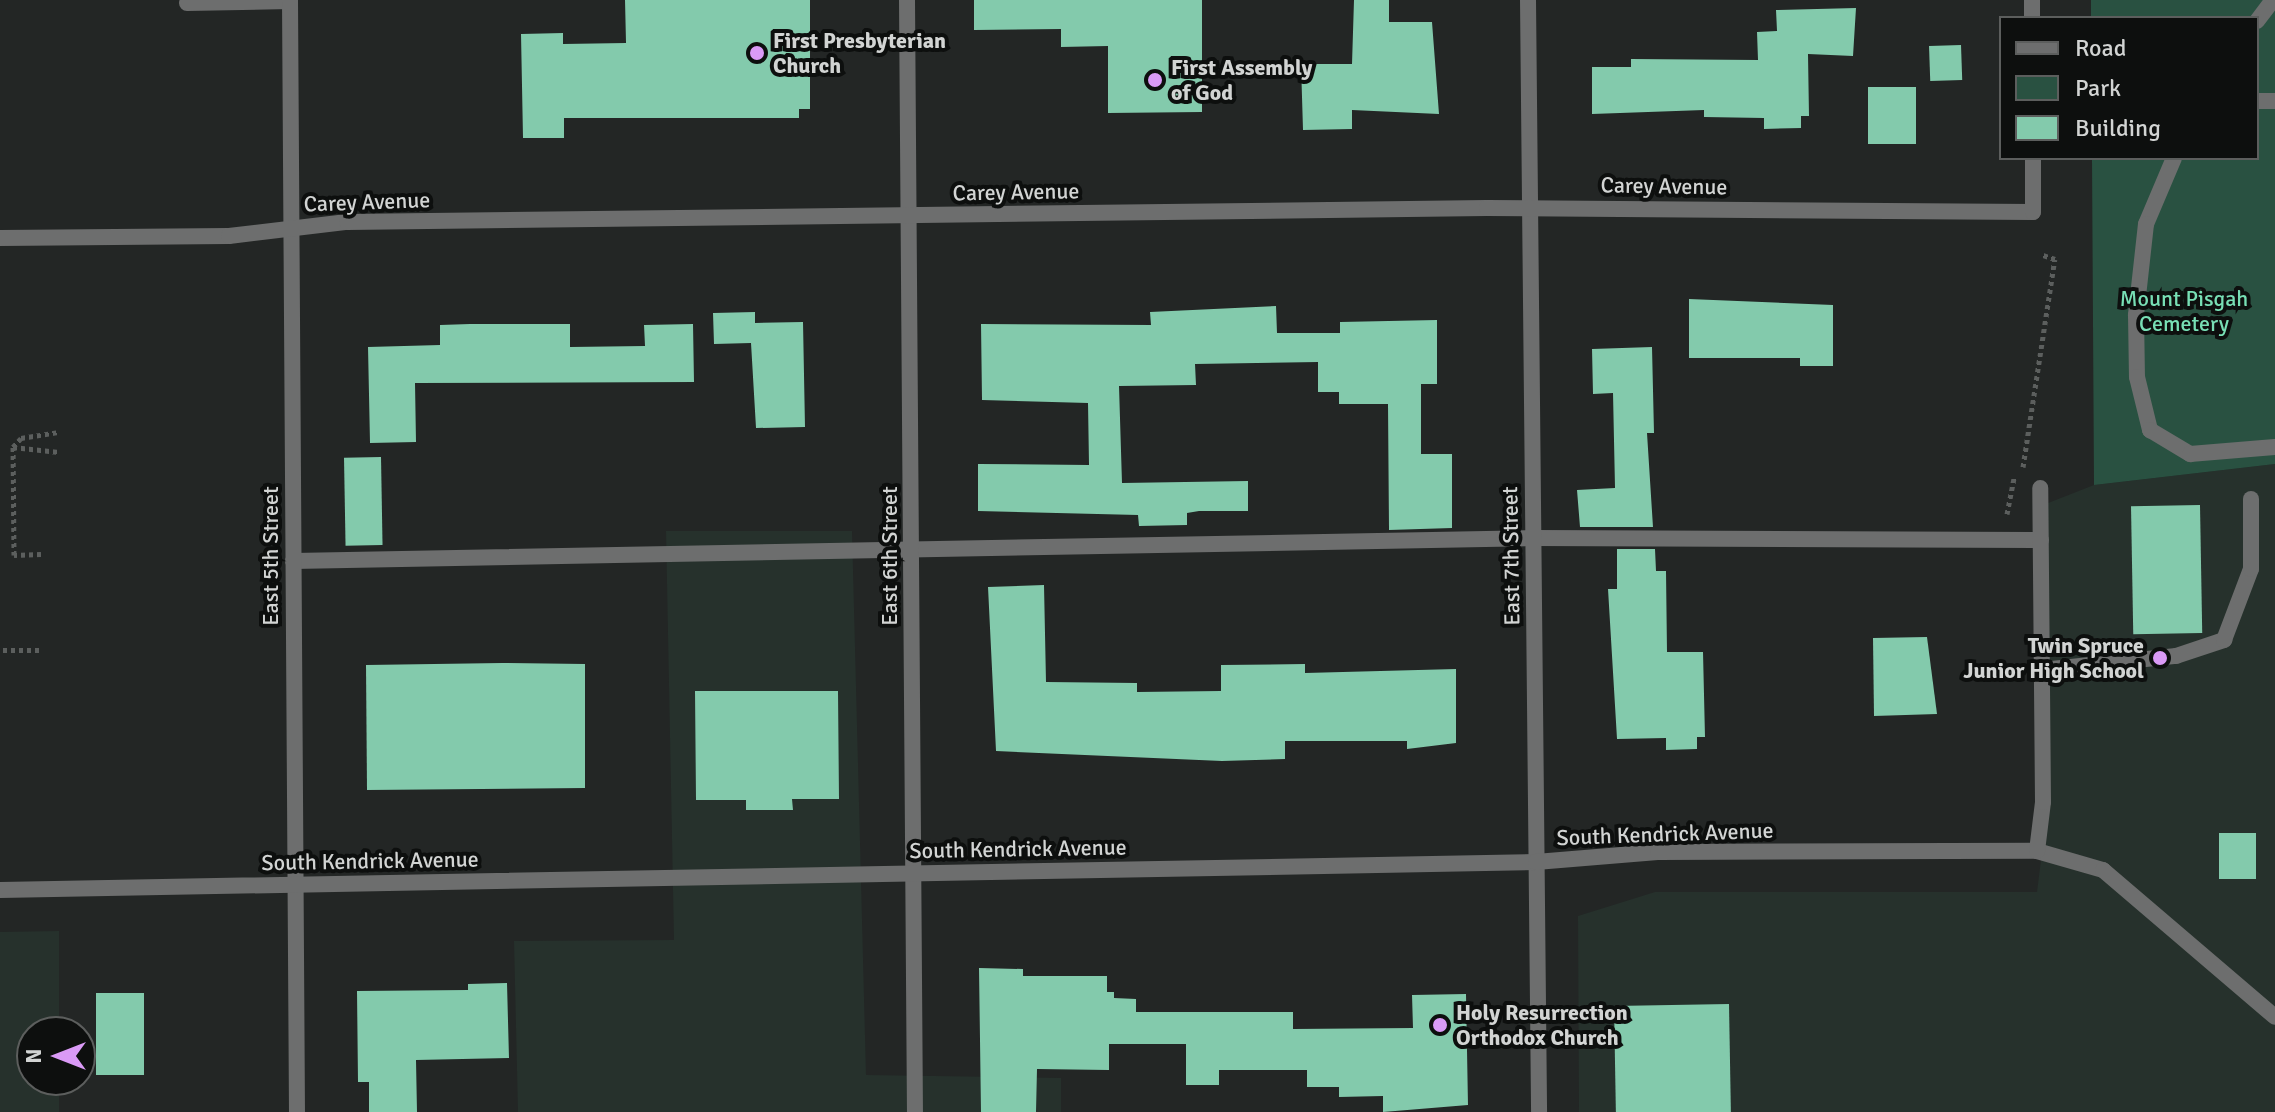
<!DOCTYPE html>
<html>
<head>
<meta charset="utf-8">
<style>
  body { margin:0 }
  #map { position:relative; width:2275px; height:1112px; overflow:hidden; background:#232625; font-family:Signika,sans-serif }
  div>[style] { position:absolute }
  .built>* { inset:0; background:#26312c }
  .green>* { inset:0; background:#295141 }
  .building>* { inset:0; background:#83caac; transform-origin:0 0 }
  .path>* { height:5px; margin-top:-2.5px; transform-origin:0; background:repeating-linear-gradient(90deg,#5c5f5e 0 4px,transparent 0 8px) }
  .lane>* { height:16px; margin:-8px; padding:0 8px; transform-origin:8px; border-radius:8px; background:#6d6e6e }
  .street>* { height:16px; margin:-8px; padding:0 8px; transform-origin:8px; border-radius:8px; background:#6d6e6e }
  .dots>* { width:22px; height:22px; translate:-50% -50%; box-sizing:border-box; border:4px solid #0d0f0e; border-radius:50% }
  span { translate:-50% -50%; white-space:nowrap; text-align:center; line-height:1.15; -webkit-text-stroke:8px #0d0f0e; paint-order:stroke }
  .poi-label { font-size:22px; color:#d2d4d3; font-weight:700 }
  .left { translate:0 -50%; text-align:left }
  .right { translate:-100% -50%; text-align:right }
  .street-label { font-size:22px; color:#d2d4d3 }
  .park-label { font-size:22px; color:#78dfb5 }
  .legend { position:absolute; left:1999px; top:16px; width:260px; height:144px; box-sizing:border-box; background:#0d0f0e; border:2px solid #5c5e5d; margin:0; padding:10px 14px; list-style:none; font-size:24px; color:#d2d4d3 }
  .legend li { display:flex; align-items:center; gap:16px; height:40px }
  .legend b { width:40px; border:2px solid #5c5e5d }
  .north { position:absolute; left:16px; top:1016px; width:80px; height:80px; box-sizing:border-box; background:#0d0f0e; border:2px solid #5c5e5d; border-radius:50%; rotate:270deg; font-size:22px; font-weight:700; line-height:32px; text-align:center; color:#d2d4d3 }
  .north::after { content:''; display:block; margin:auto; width:28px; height:36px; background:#da9af6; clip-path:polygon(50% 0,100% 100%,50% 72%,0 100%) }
</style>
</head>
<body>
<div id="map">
  <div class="built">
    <i style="clip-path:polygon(2275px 464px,2275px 1112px,1579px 1112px,1578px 916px,1655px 892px,2037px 892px,2047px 812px,2043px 505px,2094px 485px)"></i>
    <i style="clip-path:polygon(666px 531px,852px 531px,866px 1075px,1061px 1078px,1061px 1112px,518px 1112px,514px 941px,674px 940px)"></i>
    <i style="clip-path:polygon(59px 931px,59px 1032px,32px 1032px,32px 1080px,59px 1080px,59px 1112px,0 1112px,0 932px)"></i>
  </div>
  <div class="green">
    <i style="clip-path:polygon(2091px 0,2275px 0,2275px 464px,2094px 485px,2092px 158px,2257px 158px,2257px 18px,2091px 18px)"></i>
  </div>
  <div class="building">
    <i style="clip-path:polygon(625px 0,810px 0,810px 109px,799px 109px,799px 118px,564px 118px,564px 138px,523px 138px,521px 34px,563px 33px,563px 44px,626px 43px)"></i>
    <i style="clip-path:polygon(974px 0,1202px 0,1202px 112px,1108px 113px,1108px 46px,1061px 47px,1061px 29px,974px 30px)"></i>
    <i style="clip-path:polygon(1354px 0,1389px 0,1389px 22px,1432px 22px,1439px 114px,1352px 110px,1352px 129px,1303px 130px,1301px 64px,1352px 64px)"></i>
    <i style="clip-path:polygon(1856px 8px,1853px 56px,1808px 54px,1809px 116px,1801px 116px,1801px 128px,1764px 129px,1764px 118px,1704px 117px,1704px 110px,1592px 114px,1592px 67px,1631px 67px,1631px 59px,1758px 60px,1757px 32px,1777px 31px,1776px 10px)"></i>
    <i style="left:1961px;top:45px;width:35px;height:32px;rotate:88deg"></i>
    <i style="left:1868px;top:87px;width:48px;height:57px"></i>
    <i style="clip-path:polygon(1689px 299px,1833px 305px,1833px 366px,1800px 366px,1800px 358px,1689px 358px)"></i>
    <i style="clip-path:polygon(1276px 306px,1277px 333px,1340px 333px,1340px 322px,1437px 320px,1437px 384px,1421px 384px,1421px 454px,1452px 454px,1452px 528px,1389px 530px,1388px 404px,1339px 404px,1339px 392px,1318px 392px,1318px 362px,1195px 364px,1196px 385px,1119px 386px,1122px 483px,1248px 481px,1248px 511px,1199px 511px,1187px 513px,1187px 525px,1139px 526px,1138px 515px,978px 511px,978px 464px,1089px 465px,1088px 403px,982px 400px,981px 324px,1151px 325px,1150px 312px)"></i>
    <i style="clip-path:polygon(755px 312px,755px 323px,803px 322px,805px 427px,756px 428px,751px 343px,714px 344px,713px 313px)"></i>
    <i style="clip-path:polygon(470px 324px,570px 324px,570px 347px,645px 346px,644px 325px,693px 324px,694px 382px,415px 383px,416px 442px,370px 443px,368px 347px,440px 345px,440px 325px)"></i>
    <i style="clip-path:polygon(1652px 347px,1654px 433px,1647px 433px,1653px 527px,1580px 527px,1577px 490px,1615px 488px,1613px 393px,1593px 394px,1592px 349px)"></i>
    <i style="left:381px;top:457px;width:88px;height:37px;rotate:89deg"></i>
    <i style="left:2200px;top:505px;width:128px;height:69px;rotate:89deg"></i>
    <i style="clip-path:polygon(1617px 549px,1655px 549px,1656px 571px,1666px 571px,1667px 652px,1703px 652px,1705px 737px,1697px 737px,1697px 749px,1666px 750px,1666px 738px,1617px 739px,1608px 589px,1617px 589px)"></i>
    <i style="clip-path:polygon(1044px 585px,1046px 682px,1137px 683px,1137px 692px,1221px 691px,1221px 665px,1305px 664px,1305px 673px,1456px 669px,1456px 743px,1407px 749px,1407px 741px,1285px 741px,1285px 759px,1222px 761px,996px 751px,988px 587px)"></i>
    <i style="clip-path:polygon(1927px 637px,1937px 714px,1874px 716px,1873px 638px)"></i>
    <i style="clip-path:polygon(502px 663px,585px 664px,585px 788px,367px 790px,366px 665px)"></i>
    <i style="clip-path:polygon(695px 691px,838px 691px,839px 799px,792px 799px,793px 810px,746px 810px,746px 800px,696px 800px)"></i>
    <i style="left:2219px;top:833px;width:37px;height:46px"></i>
    <i style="clip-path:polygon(979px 968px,1023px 969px,1023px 976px,1107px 976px,1107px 992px,1114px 992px,1114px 998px,1136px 999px,1136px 1012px,1293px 1012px,1293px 1029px,1413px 1028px,1412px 995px,1466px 994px,1468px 1105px,1383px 1112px,1383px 1096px,1339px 1097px,1339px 1087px,1307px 1087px,1307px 1070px,1219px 1070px,1219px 1085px,1186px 1085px,1186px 1044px,1109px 1044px,1109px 1070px,1037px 1069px,1036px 1112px,981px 1112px)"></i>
    <i style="clip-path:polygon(507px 983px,509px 1058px,416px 1060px,417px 1112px,369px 1112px,369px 1082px,358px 1082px,357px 991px,468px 990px,468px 984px)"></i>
    <i style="left:96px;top:993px;width:48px;height:82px"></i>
    <i style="left:1729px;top:1004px;width:108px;height:115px;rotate:89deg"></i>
  </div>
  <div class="path">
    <i style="left:13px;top:447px;width:46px;rotate:6.2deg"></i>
    <i style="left:2023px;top:467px;width:210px;rotate:-81.3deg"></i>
    <i style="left:2055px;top:259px;width:13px;rotate:-162deg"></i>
    <i style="left:2007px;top:514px;width:37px;rotate:-79deg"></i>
    <i style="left:41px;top:554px;width:27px;rotate:178deg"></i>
    <i style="left:14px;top:555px;width:108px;rotate:-90.5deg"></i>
    <i style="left:13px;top:447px;width:12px;rotate:-48deg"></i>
    <i style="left:21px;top:438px;width:39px;rotate:-9deg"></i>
    <i style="left:3px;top:650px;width:39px"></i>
  </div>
  <div class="lane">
    <i style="left:187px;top:3px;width:103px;rotate:-1.1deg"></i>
    <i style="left:2257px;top:21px;width:26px;rotate:-53deg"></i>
    <i style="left:2257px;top:101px;width:18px"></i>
    <i style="left:2174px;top:158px;width:72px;rotate:113deg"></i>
    <i style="left:2146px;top:224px;width:92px;rotate:96.3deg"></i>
    <i style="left:2136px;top:315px;width:62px;rotate:89.1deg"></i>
    <i style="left:2137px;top:377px;width:55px;rotate:76.2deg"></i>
    <i style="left:2150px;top:430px;width:47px;rotate:31deg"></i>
    <i style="left:2190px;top:454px;width:85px;rotate:-4.7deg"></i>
    <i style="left:293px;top:561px;width:1240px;rotate:-1.06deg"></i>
    <i style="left:1533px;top:538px;width:508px;rotate:0.23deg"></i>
    <i style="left:2042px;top:670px;width:135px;rotate:-6deg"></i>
    <i style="left:2176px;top:656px;width:51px;rotate:-18.4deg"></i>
    <i style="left:2224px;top:640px;width:76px;rotate:-69.2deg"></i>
    <i style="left:2251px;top:569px;width:70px;rotate:-90deg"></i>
    <i style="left:2037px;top:851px;width:69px;rotate:16.1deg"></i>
    <i style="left:2103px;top:870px;width:226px;rotate:40.5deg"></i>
  </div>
  <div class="street">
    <i style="left:290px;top:0;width:1112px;rotate:89.64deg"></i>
    <i style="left:907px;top:0;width:1112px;rotate:89.59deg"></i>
    <i style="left:1528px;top:0;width:1112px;rotate:89.43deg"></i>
    <i style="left:2032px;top:0;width:18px;rotate:90deg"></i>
    <i style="left:0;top:238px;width:229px;rotate:-0.5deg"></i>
    <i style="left:229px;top:236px;width:119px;rotate:-6.8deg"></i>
    <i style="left:347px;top:222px;width:1140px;rotate:-0.7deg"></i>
    <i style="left:1487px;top:208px;width:546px;rotate:0.42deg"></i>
    <i style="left:2033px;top:212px;width:54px;rotate:-90deg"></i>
    <i style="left:0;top:890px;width:1536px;rotate:-1.04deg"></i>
    <i style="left:1536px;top:862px;width:122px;rotate:-4.7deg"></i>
    <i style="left:1658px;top:852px;width:379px;rotate:-0.2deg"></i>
    <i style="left:2037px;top:851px;width:49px;rotate:-83deg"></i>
    <i style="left:2043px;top:802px;width:314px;rotate:-90.5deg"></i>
  </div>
  <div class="dots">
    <i style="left:757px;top:53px;background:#da9af6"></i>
    <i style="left:1155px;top:80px;background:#da9af6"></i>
    <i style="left:2160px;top:658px;background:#da9af6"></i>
    <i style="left:1440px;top:1025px;background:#da9af6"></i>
  </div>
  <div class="poi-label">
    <span class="left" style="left:773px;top:53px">First Presbyterian<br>Church</span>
    <span class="left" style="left:1171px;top:80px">First Assembly<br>of God</span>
    <span class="right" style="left:2144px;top:658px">Twin Spruce<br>Junior High School</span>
    <span class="left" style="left:1456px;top:1025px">Holy Resurrection<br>Orthodox Church</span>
  </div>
  <div class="street-label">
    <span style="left:1664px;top:186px;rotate:1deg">Carey Avenue</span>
    <span style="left:1016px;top:192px;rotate:-1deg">Carey Avenue</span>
    <span style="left:367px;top:202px;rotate:-2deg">Carey Avenue</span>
    <span style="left:271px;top:556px;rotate:-90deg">East 5th Street</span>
    <span style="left:890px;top:556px;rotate:-90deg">East 6th Street</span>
    <span style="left:1511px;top:556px;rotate:-91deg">East 7th Street</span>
    <span style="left:1665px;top:834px;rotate:-2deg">South Kendrick Avenue</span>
    <span style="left:1018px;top:849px;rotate:-1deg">South Kendrick Avenue</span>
    <span style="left:370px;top:861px;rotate:-1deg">South Kendrick Avenue</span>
  </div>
  <div class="park-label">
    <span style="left:2184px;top:311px">Mount Pisgah<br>Cemetery</span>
  </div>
  <ul class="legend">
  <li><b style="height:10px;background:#6d6e6e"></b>Road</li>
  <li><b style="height:22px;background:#295141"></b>Park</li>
  <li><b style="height:22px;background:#83caac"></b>Building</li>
  </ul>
  <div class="north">N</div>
</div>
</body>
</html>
